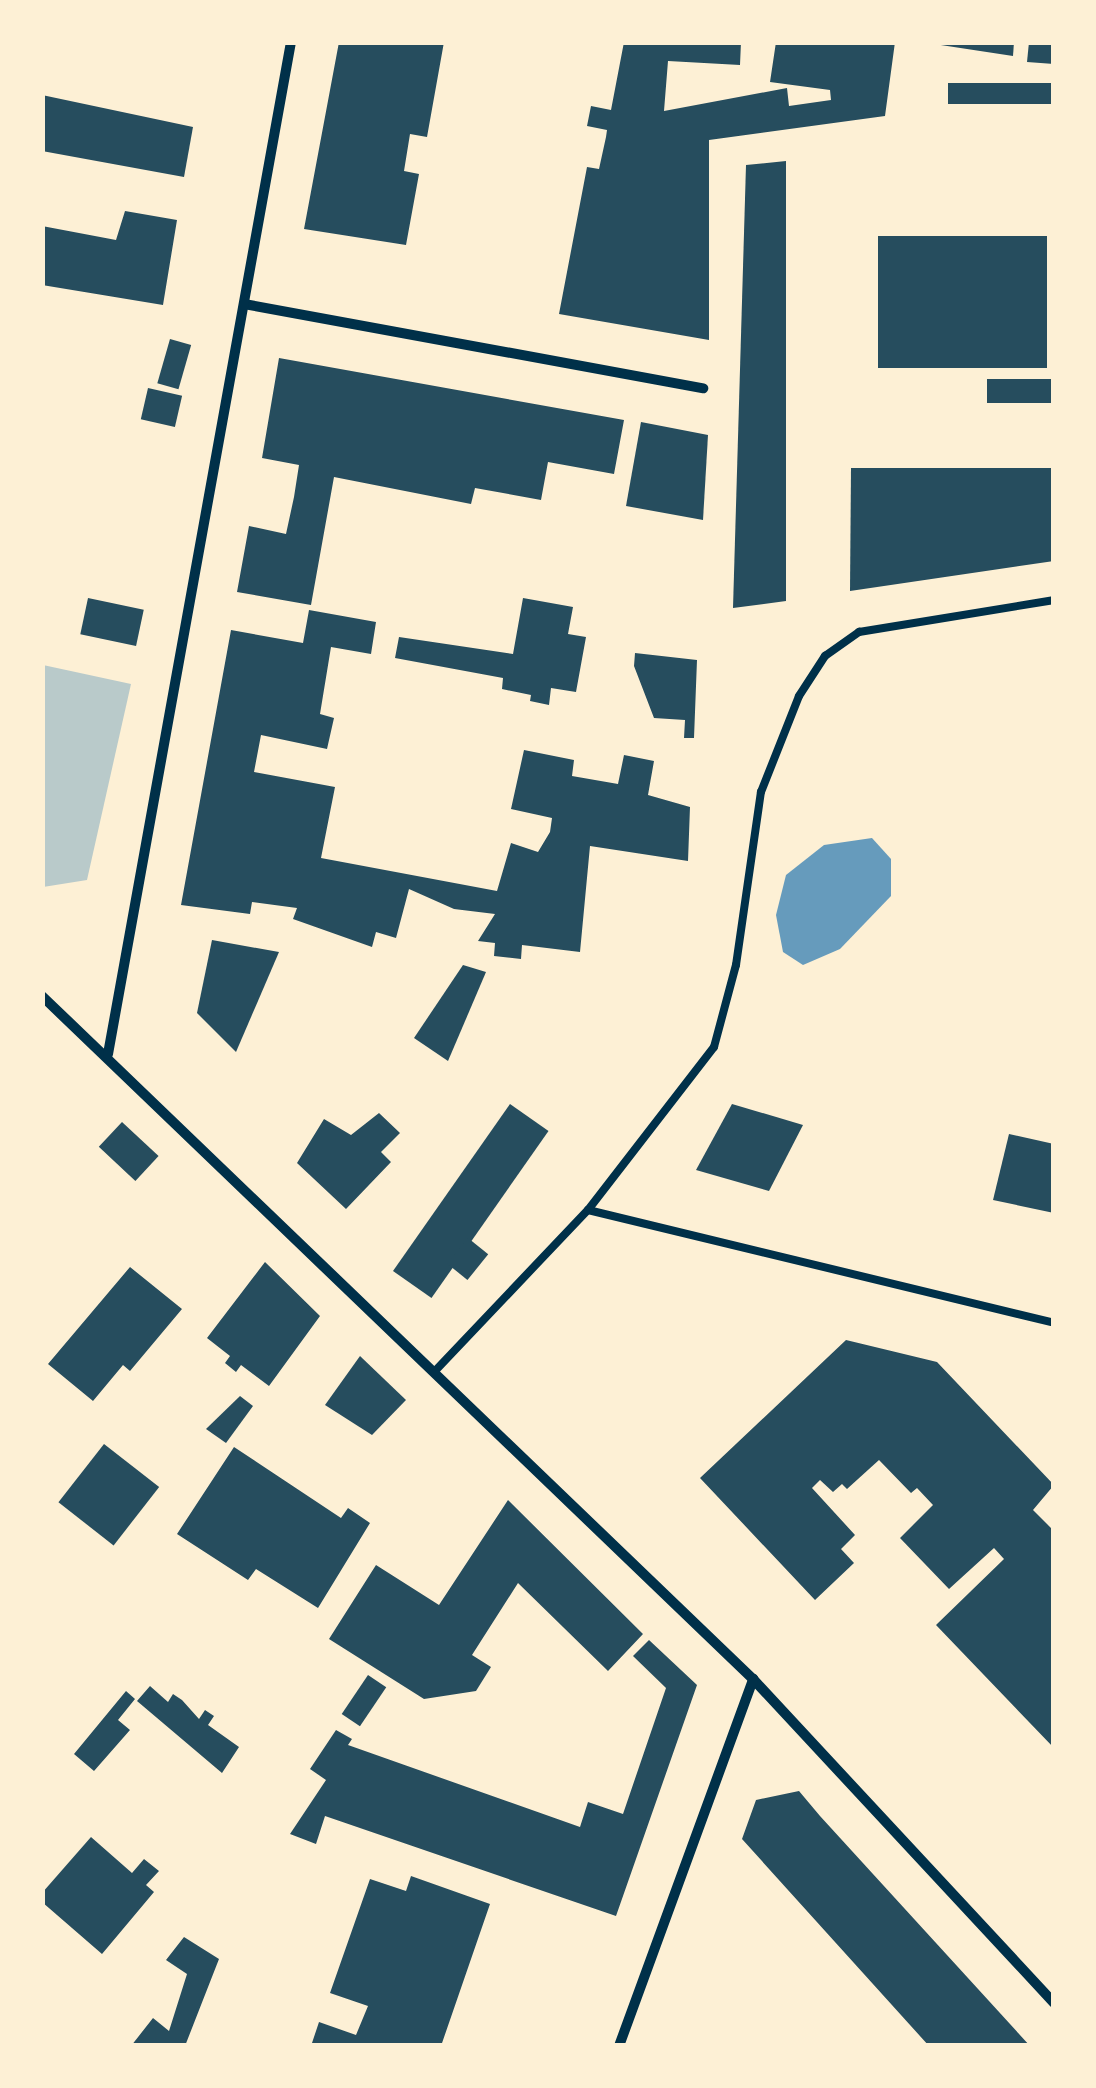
<!DOCTYPE html>
<html>
<head>
<meta charset="utf-8">
<style>
  body { margin:0 }
  #map { position:relative; width:1096px; height:2088px; overflow:hidden; background:#fdf0d5; font-family:Jost,sans-serif }
  div>[style] { position:absolute }
  .green>* { inset:0; background:#b9caca }
  .water>* { inset:0; background:#669bbc }
  .building>* { inset:0; background:#264d5e; transform-origin:0 0 }
  .service>* { height:8px; margin:-4px; padding:0 4px; transform-origin:4px; border-radius:4px; background:#003049 }
  .minor>* { height:10px; margin:-5px; padding:0 5px; transform-origin:5px; border-radius:5px; background:#003049 }
  span { translate:-50% -50%; white-space:nowrap; text-align:center; line-height:1.15; -webkit-text-stroke:8px #fdf0d5; paint-order:stroke }
  .frame { position:absolute; inset:0; border:45px solid #fdf0d5; pointer-events:none }
</style>
</head>
<body>
<div id="map">
  <div class="green">
    <i style="clip-path:polygon(43px 665px,131px 684px,87px 880px,43px 887px)"></i>
  </div>
  <div class="water">
    <i style="clip-path:polygon(872px 838px,891px 859px,891px 896px,840px 949px,803px 965px,783px 952px,776px 915px,786px 875px,824px 845px)"></i>
  </div>
  <div class="building">
    <i style="clip-path:polygon(339px 42px,444px 42px,427px 137px,410px 134px,404px 171px,419px 174px,406px 245px,304px 229px)"></i>
    <i style="clip-path:polygon(624px 42px,741px 42px,740px 65px,668px 61px,664px 111px,787px 88px,789px 106px,831px 100px,830px 90px,770px 82px,776px 42px,895px 42px,885px 116px,709px 140px,709px 340px,559px 314px,587px 167px,599px 169px,606px 137px,607px 130px,587px 126px,591px 106px,611px 110px)"></i>
    <i style="clip-path:polygon(921px 42px,1014px 42px,1013px 56px)"></i>
    <i style="clip-path:polygon(1029px 42px,1054px 42px,1054px 64px,1027px 62px)"></i>
    <i style="left:1054px;top:83px;width:21px;height:106px;rotate:90deg"></i>
    <i style="clip-path:polygon(42px 95px,193px 127px,184px 177px,42px 151px)"></i>
    <i style="clip-path:polygon(786px 161px,786px 601px,733px 608px,746px 165px)"></i>
    <i style="clip-path:polygon(125px 211px,177px 220px,163px 305px,42px 285px,42px 226px,116px 240px)"></i>
    <i style="left:878px;top:236px;width:169px;height:132px"></i>
    <i style="left:170px;top:339px;width:22px;height:46px;rotate:16deg"></i>
    <i style="clip-path:polygon(279px 358px,624px 420px,614px 474px,548px 462px,541px 500px,475px 488px,471px 504px,334px 477px,311px 605px,237px 592px,249px 526px,286px 534px,294px 497px,299px 465px,262px 458px)"></i>
    <i style="left:987px;top:379px;width:67px;height:24px"></i>
    <i style="left:148px;top:388px;width:35px;height:32px;rotate:13deg"></i>
    <i style="clip-path:polygon(641px 422px,708px 435px,703px 520px,626px 506px)"></i>
    <i style="clip-path:polygon(851px 468px,1054px 468px,1054px 561px,850px 591px)"></i>
    <i style="left:88px;top:598px;width:57px;height:37px;rotate:12deg"></i>
    <i style="clip-path:polygon(523px 598px,573px 607px,568px 634px,586px 637px,576px 692px,551px 688px,549px 705px,530px 701px,531px 695px,502px 689px,503px 678px,395px 658px,399px 637px,513px 654px)"></i>
    <i style="clip-path:polygon(309px 610px,376px 622px,371px 654px,331px 647px,320px 714px,334px 718px,327px 749px,261px 735px,254px 772px,335px 787px,321px 858px,497px 891px,511px 843px,538px 852px,550px 832px,552px 818px,511px 809px,524px 750px,574px 760px,572px 776px,618px 784px,624px 755px,654px 761px,648px 795px,690px 807px,688px 861px,590px 846px,580px 952px,522px 945px,521px 959px,494px 956px,495px 943px,478px 941px,495px 914px,454px 909px,409px 889px,396px 938px,376px 932px,372px 947px,293px 919px,297px 908px,252px 902px,250px 914px,181px 905px,231px 630px,303px 643px)"></i>
    <i style="clip-path:polygon(635px 653px,697px 660px,694px 738px,684px 738px,685px 720px,654px 718px,634px 666px)"></i>
    <i style="clip-path:polygon(212px 940px,279px 952px,236px 1052px,197px 1013px)"></i>
    <i style="clip-path:polygon(463px 965px,486px 972px,448px 1061px,414px 1038px)"></i>
    <i style="left:510px;top:1104px;width:47px;height:204px;rotate:35deg"></i>
    <i style="clip-path:polygon(732px 1104px,803px 1125px,769px 1191px,696px 1170px)"></i>
    <i style="clip-path:polygon(379px 1113px,400px 1133px,381px 1152px,391px 1162px,346px 1209px,297px 1163px,324px 1119px,351px 1135px)"></i>
    <i style="left:122px;top:1122px;width:50px;height:34px;rotate:43deg"></i>
    <i style="clip-path:polygon(1009px 1134px,1054px 1144px,1054px 1213px,993px 1200px)"></i>
    <i style="left:468px;top:1238px;width:26px;height:33px;rotate:39deg"></i>
    <i style="clip-path:polygon(265px 1262px,320px 1316px,269px 1386px,241px 1365px,236px 1372px,225px 1363px,230px 1356px,207px 1338px)"></i>
    <i style="clip-path:polygon(130px 1267px,182px 1309px,130px 1371px,123px 1365px,93px 1401px,48px 1364px)"></i>
    <i style="clip-path:polygon(846px 1340px,937px 1362px,1054px 1485px,1033px 1510px,1054px 1531px,1054px 1748px,936px 1625px,1004px 1559px,994px 1548px,949px 1589px,900px 1538px,933px 1505px,917px 1488px,911px 1493px,879px 1460px,847px 1489px,842px 1484px,833px 1492px,820px 1480px,812px 1488px,855px 1535px,841px 1549px,854px 1563px,815px 1600px,700px 1478px)"></i>
    <i style="clip-path:polygon(360px 1356px,406px 1400px,372px 1435px,325px 1405px)"></i>
    <i style="clip-path:polygon(240px 1396px,253px 1406px,226px 1443px,206px 1429px)"></i>
    <i style="left:104px;top:1444px;width:70px;height:74px;rotate:38deg"></i>
    <i style="clip-path:polygon(234px 1447px,341px 1518px,348px 1508px,370px 1523px,318px 1608px,256px 1569px,248px 1580px,177px 1534px)"></i>
    <i style="clip-path:polygon(508px 1500px,643px 1634px,608px 1671px,518px 1583px,472px 1655px,491px 1667px,476px 1691px,424px 1699px,329px 1639px,376px 1565px,439px 1605px)"></i>
    <i style="clip-path:polygon(649px 1640px,697px 1685px,616px 1916px,325px 1816px,316px 1844px,290px 1834px,326px 1780px,310px 1769px,336px 1730px,352px 1739px,348px 1745px,580px 1827px,588px 1802px,623px 1814px,666px 1688px,633px 1656px)"></i>
    <i style="left:368px;top:1675px;width:22px;height:47px;rotate:34deg"></i>
    <i style="clip-path:polygon(150px 1686px,168px 1702px,173px 1694px,182px 1700px,199px 1719px,205px 1710px,214px 1716px,208px 1725px,239px 1747px,222px 1773px,137px 1701px)"></i>
    <i style="clip-path:polygon(126px 1691px,135px 1699px,118px 1720px,130px 1730px,94px 1771px,74px 1754px)"></i>
    <i style="clip-path:polygon(799px 1791px,820px 1816px,1030px 2046px,929px 2046px,742px 1839px,756px 1800px)"></i>
    <i style="clip-path:polygon(91px 1837px,132px 1873px,144px 1859px,159px 1871px,146px 1885px,154px 1892px,102px 1954px,42px 1902px,42px 1893px)"></i>
    <i style="clip-path:polygon(411px 1876px,490px 1904px,441px 2046px,311px 2046px,319px 2022px,356px 2035px,368px 2006px,330px 1993px,370px 1879px,406px 1891px)"></i>
    <i style="clip-path:polygon(184px 1937px,219px 1959px,185px 2046px,131px 2046px,153px 2018px,169px 2031px,187px 1974px,166px 1960px)"></i>
  </div>
  <div class="service">
    <i style="left:588px;top:1210px;width:206px;rotate:-52.3deg"></i>
    <i style="left:714px;top:1047px;width:85px;rotate:-75deg"></i>
    <i style="left:736px;top:965px;width:175px;rotate:-81.8deg"></i>
    <i style="left:761px;top:792px;width:103px;rotate:-68.4deg"></i>
    <i style="left:799px;top:696px;width:48px;rotate:-57deg"></i>
    <i style="left:825px;top:656px;width:42px;rotate:-35.2deg"></i>
    <i style="left:859px;top:632px;width:198px;rotate:-9.3deg"></i>
    <i style="left:435px;top:1371px;width:222px;rotate:-46.5deg"></i>
    <i style="left:588px;top:1210px;width:480px;rotate:13.6deg"></i>
  </div>
  <div class="minor">
    <i style="left:244px;top:304px;width:467px;rotate:10.4deg"></i>
    <i style="left:42px;top:996px;width:986px;rotate:43.85deg"></i>
    <i style="left:753px;top:1679px;width:442px;rotate:47.1deg"></i>
    <i style="left:108px;top:1054px;width:1028px;rotate:-79.75deg"></i>
    <i style="left:619px;top:2046px;width:391px;rotate:-69.9deg"></i>
  </div>
  <div class="frame"></div>
</div>
</body>
</html>
